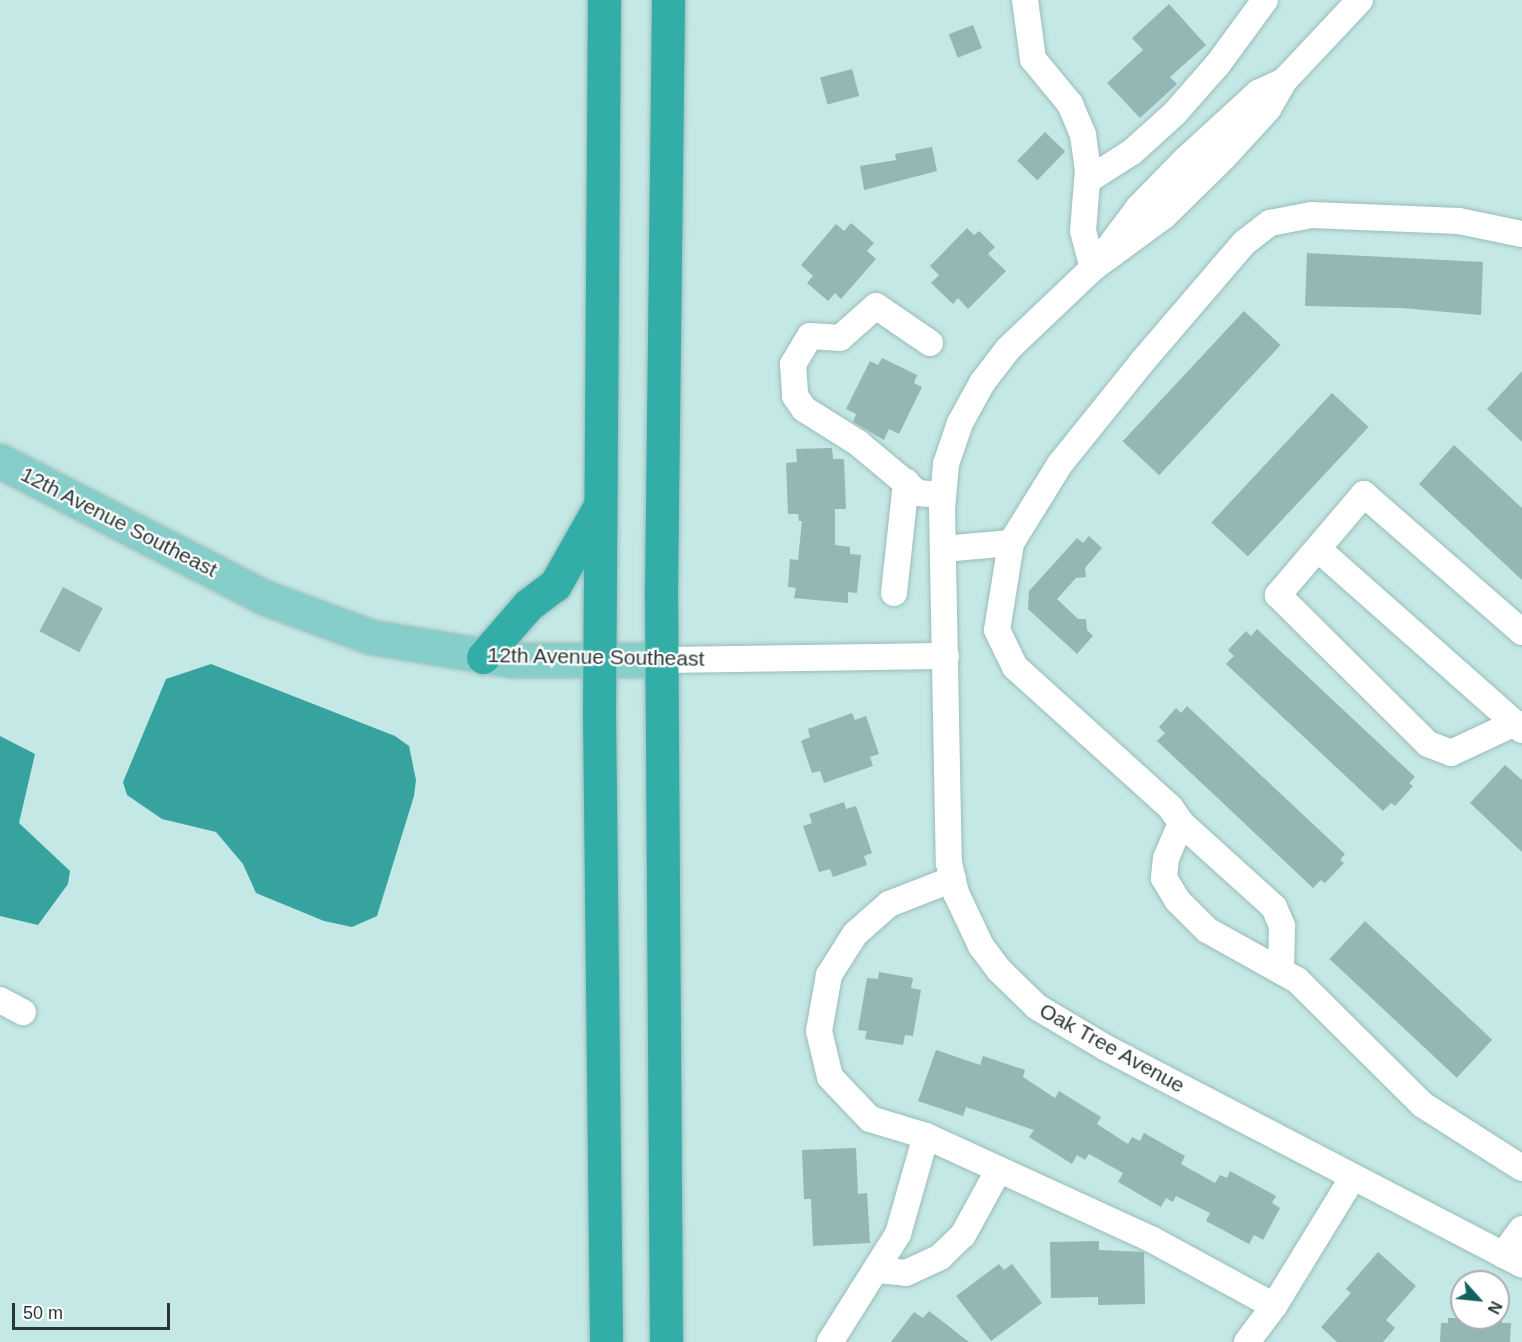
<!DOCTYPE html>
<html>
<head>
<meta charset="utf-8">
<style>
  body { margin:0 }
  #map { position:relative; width:1522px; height:1342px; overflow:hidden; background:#c4e8e5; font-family:Helvetica,sans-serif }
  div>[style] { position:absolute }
  .water>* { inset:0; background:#37a39e }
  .building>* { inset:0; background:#94b6b4; transform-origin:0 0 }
  .roads { filter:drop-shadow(0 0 2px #99bdba) drop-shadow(0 0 2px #99bdba) }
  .minor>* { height:26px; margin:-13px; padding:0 13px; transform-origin:13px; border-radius:13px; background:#fff }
  .major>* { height:33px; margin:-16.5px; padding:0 16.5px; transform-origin:16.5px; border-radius:16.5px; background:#85ceca }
  .highway>* { height:33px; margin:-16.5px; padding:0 16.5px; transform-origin:16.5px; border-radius:16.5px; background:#33ada7 }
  span { translate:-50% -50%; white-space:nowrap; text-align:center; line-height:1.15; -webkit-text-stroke:4.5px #fff; paint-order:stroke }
  .street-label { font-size:21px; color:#293736 }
  .north { position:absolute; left:1450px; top:1270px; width:60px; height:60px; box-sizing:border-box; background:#fff; border:2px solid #a9afaf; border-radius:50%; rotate:117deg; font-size:16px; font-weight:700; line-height:24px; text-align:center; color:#293736 }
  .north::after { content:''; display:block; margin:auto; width:21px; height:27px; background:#13625f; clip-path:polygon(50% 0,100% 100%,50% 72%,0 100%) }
  .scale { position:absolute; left:12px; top:1303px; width:158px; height:27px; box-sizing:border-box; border:3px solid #293736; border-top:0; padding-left:8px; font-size:18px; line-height:21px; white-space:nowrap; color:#293736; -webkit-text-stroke:4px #fff; paint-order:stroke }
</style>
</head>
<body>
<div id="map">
  <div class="water">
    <i style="clip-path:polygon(211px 664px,395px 736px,409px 746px,416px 780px,414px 796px,377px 916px,352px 927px,324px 921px,256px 893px,243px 864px,216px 832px,162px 819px,127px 795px,123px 782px,166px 679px)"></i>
    <i style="clip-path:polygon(0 736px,35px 754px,19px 823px,70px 871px,68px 884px,38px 925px,0 916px)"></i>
  </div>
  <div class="building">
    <i style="clip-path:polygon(1169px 4px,1206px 45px,1170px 77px,1177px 84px,1140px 118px,1107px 83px,1143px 50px,1132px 38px)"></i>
    <i style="left:973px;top:25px;width:25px;height:26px;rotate:69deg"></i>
    <i style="left:852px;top:69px;width:28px;height:33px;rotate:75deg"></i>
    <i style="left:1045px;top:132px;width:28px;height:40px;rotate:44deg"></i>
    <i style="clip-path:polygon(932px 147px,937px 171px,864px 190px,860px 166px,896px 160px,895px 154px)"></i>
    <i style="clip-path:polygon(851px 223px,874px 243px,867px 251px,876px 259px,841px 299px,835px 293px,828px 301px,807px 283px,813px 276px,801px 265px,836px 224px,844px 231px)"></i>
    <i style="clip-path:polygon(967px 228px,974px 235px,979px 231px,995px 247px,988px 254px,1006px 271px,968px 309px,958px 298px,953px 304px,931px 283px,939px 275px,930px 266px)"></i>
    <i style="clip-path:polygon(1307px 253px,1483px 262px,1481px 315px,1401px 308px,1305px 306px)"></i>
    <i style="left:1244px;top:311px;width:50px;height:178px;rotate:43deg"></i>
    <i style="clip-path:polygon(882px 358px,917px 375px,914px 383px,922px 387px,899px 434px,889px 429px,884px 440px,853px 422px,856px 414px,846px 409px,870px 361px,878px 365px)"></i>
    <i style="clip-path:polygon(1522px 371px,1522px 442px,1487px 409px)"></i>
    <i style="left:1332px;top:393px;width:50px;height:177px;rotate:43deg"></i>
    <i style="clip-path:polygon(1454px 445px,1522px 508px,1522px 580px,1419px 484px)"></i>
    <i style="clip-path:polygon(832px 448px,833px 459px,844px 459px,846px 509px,835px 509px,835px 545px,850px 547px,850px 554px,861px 555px,857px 593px,848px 592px,848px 603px,794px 598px,796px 588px,788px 587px,790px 559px,798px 560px,802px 521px,799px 521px,798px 514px,788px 514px,786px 463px,797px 462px,796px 449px)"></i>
    <i style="clip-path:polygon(1089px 536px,1102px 548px,1085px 568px,1086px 577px,1076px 578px,1057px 599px,1078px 619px,1086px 619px,1087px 630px,1093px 636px,1077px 654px,1028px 609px,1029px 591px,1077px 538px,1083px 543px)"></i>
    <i style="left:63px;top:587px;width:45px;height:50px;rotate:28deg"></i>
    <i style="clip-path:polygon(1257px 629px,1415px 777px,1409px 783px,1413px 786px,1395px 806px,1391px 803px,1383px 811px,1226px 664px,1234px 656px,1228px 650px,1246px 631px,1251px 636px)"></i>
    <i style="clip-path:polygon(1187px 706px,1345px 854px,1340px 860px,1344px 863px,1325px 883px,1321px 880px,1313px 888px,1157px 741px,1165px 733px,1159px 727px,1176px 708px,1181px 713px)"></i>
    <i style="clip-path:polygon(852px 713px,855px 720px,866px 716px,879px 754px,870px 757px,873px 766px,824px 783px,820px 771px,812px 773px,801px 741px,810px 737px,808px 729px)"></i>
    <i style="clip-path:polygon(1505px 765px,1522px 780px,1522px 852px,1470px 803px)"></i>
    <i style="clip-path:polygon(844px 802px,846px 809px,856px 806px,872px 853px,864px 856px,867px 865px,833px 877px,830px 869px,819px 872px,803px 826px,812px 823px,809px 814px)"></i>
    <i style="left:1365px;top:921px;width:174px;height:52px;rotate:43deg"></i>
    <i style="clip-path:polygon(879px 972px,913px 978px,911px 988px,921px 990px,913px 1036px,905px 1035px,903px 1045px,865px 1039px,867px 1031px,858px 1030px,867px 978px,878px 979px)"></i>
    <i style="clip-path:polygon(936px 1050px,980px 1065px,983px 1056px,1025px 1070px,1023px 1077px,1055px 1098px,1059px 1091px,1101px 1117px,1097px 1124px,1128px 1144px,1132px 1137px,1140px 1141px,1144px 1133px,1185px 1156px,1181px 1164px,1215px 1183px,1220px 1175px,1227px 1178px,1230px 1171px,1276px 1196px,1272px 1203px,1280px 1208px,1263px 1240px,1254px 1235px,1249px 1244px,1206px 1221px,1210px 1213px,1176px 1196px,1173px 1202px,1166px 1198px,1161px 1207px,1118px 1182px,1123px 1173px,1089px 1154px,1085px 1160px,1077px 1155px,1072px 1164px,1029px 1137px,1034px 1130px,966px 1107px,963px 1116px,918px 1101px)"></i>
    <i style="clip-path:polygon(856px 1148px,858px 1194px,867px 1193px,870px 1243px,813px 1246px,811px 1199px,804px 1199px,802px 1150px)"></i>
    <i style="clip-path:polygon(1099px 1241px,1099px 1250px,1144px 1252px,1145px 1304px,1098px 1305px,1098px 1297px,1051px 1298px,1050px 1242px)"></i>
    <i style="clip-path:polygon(1378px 1252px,1416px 1286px,1386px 1320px,1395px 1328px,1383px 1342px,1337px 1342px,1321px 1327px,1351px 1293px,1346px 1289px)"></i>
    <i style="clip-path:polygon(999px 1264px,1004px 1270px,1012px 1264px,1042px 1303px,991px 1341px,956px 1296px)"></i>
    <i style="clip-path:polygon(929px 1311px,969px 1342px,891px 1342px,914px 1312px,923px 1318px)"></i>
    <i style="clip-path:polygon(1448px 1318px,1502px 1318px,1502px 1323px,1511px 1323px,1510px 1342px,1440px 1342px,1441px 1323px,1448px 1323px)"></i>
  </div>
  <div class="roads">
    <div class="minor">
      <i style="left:1025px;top:0;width:60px;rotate:82.3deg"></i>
      <i style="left:1033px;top:59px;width:58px;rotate:50.6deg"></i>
      <i style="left:1070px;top:104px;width:34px;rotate:67deg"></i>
      <i style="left:1083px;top:135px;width:34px;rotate:82deg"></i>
      <i style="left:1088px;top:169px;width:62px;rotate:94.6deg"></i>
      <i style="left:1083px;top:231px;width:38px;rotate:75deg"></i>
      <i style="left:1360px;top:0;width:111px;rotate:133.2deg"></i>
      <i style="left:1284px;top:81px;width:32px;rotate:120deg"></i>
      <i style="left:1268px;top:109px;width:65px;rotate:132.5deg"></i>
      <i style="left:1224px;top:157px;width:84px;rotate:135.5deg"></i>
      <i style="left:1164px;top:216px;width:88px;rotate:143.8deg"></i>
      <i style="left:1093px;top:268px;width:117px;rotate:136.4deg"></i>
      <i style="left:1008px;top:349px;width:43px;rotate:127.4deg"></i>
      <i style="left:982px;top:383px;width:46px;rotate:118.8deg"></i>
      <i style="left:960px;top:423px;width:43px;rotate:108.9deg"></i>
      <i style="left:946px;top:464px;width:45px;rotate:95.1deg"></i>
      <i style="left:942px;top:509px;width:354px;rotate:88.9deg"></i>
      <i style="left:949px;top:863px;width:31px;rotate:77deg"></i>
      <i style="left:956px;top:893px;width:59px;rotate:64.7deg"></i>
      <i style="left:981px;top:946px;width:30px;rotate:53deg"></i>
      <i style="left:999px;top:970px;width:53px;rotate:44.2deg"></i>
      <i style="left:1037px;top:1007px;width:80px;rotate:30.7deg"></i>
      <i style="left:1106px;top:1048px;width:469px;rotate:27.5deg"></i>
      <i style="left:1088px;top:180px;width:52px;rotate:-32.5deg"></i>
      <i style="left:1132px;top:152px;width:58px;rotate:-42.2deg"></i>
      <i style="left:1175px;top:113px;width:65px;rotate:-48.7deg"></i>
      <i style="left:1218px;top:64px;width:79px;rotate:-53.7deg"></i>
      <i style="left:1109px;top:247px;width:50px;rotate:-53.1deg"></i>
      <i style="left:1139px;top:207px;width:67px;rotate:-45.6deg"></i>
      <i style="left:1186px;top:159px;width:98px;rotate:-42.5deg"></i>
      <i style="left:1258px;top:93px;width:29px;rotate:-25deg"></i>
      <i style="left:930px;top:343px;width:65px;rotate:-145.6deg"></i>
      <i style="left:876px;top:306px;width:48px;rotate:138.4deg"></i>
      <i style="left:840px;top:338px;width:30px;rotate:-176deg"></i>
      <i style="left:810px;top:336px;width:33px;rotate:121deg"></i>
      <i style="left:793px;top:364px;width:32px;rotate:86deg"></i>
      <i style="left:795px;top:396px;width:16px;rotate:55deg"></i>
      <i style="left:804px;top:409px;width:64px;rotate:32.2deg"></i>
      <i style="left:858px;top:443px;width:78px;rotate:39.8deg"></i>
      <i style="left:918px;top:493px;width:25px;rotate:5deg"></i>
      <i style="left:1011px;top:543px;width:88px;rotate:99.1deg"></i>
      <i style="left:997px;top:630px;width:41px;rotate:64.1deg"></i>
      <i style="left:1015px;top:667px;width:209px;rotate:42.1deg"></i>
      <i style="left:1170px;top:807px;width:19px;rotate:55deg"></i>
      <i style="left:1181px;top:823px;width:38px;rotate:113deg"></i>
      <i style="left:1166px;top:858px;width:20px;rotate:96deg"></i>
      <i style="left:1164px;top:878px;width:26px;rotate:59deg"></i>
      <i style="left:1177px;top:900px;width:42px;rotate:45deg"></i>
      <i style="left:1207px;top:930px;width:103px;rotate:29.1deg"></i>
      <i style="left:1297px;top:980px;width:177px;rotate:44.8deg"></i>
      <i style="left:1423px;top:1105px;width:117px;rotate:32.5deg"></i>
      <i style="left:943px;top:549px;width:68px;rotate:-5deg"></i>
      <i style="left:1011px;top:543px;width:93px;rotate:-58.2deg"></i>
      <i style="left:1060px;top:464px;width:131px;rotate:-51.2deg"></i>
      <i style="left:1142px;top:362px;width:157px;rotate:-49.4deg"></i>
      <i style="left:1244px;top:243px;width:33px;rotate:-38deg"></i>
      <i style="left:1270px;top:223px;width:42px;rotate:-11deg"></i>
      <i style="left:1311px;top:215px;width:148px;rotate:2.3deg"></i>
      <i style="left:1459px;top:221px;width:64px;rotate:11.7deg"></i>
      <i style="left:1318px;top:549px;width:263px;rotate:41.5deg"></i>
      <i style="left:894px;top:593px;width:112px;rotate:-83.8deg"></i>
      <i style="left:1522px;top:632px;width:210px;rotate:-138.9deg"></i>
      <i style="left:1364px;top:494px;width:133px;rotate:130.4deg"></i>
      <i style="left:1278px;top:595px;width:211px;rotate:44.8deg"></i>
      <i style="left:1428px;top:744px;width:25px;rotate:21deg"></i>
      <i style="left:1451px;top:753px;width:71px;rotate:-25.1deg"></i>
      <i style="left:1515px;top:723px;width:10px;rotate:45deg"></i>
      <i style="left:662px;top:660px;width:284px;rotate:-0.8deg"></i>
      <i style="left:1181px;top:823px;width:125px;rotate:42.1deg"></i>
      <i style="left:1274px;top:907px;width:21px;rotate:67deg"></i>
      <i style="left:1282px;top:926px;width:45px;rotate:91.3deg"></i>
      <i style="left:953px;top:879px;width:69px;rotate:158.7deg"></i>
      <i style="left:889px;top:904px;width:45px;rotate:138.6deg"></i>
      <i style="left:855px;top:934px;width:49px;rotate:122.4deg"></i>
      <i style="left:829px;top:975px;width:57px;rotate:100.1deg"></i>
      <i style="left:819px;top:1031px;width:47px;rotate:76.6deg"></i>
      <i style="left:830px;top:1077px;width:58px;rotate:46.4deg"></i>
      <i style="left:870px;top:1119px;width:59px;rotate:16.9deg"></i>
      <i style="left:926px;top:1136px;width:247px;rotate:24.6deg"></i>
      <i style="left:1151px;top:1239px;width:140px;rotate:28.6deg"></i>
      <i style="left:0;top:1000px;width:26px;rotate:28deg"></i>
      <i style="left:1503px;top:1255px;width:32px;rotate:-54deg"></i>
      <i style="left:878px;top:1270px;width:28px;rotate:6deg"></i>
      <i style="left:906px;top:1273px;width:38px;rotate:-25deg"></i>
      <i style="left:940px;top:1257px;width:32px;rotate:-44deg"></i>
      <i style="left:963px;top:1235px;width:73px;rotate:-61.3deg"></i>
      <i style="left:830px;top:1342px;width:128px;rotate:-57.8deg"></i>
      <i style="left:898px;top:1234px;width:102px;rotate:-74.1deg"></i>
      <i style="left:1247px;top:1342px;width:45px;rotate:-53.1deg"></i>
      <i style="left:1274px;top:1306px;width:151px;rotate:-58.5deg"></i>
    </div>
    <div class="major">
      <i style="left:0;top:461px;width:299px;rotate:27.3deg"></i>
      <i style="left:266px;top:598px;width:112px;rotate:20.4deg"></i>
      <i style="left:371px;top:637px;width:142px;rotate:9.3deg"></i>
      <i style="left:511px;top:660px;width:151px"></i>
    </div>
    <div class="highway">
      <i style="left:604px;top:0;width:711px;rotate:90.4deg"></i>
      <i style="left:599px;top:711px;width:631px;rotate:89.36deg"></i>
      <i style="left:483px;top:657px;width:69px;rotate:-49.1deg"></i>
      <i style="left:528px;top:605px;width:34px;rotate:-37deg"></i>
      <i style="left:555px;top:585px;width:85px;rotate:-60.4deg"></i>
      <i style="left:666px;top:1342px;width:749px;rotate:-90.38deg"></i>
      <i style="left:661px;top:593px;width:593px;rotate:-89.32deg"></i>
    </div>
  </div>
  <div class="street-label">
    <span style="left:119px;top:522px;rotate:27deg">12th Avenue Southeast</span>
    <span style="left:596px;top:657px;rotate:1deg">12th Avenue Southeast</span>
    <span style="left:1112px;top:1048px;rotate:29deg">Oak Tree Avenue</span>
  </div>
  <div class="north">N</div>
  <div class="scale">50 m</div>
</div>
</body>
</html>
